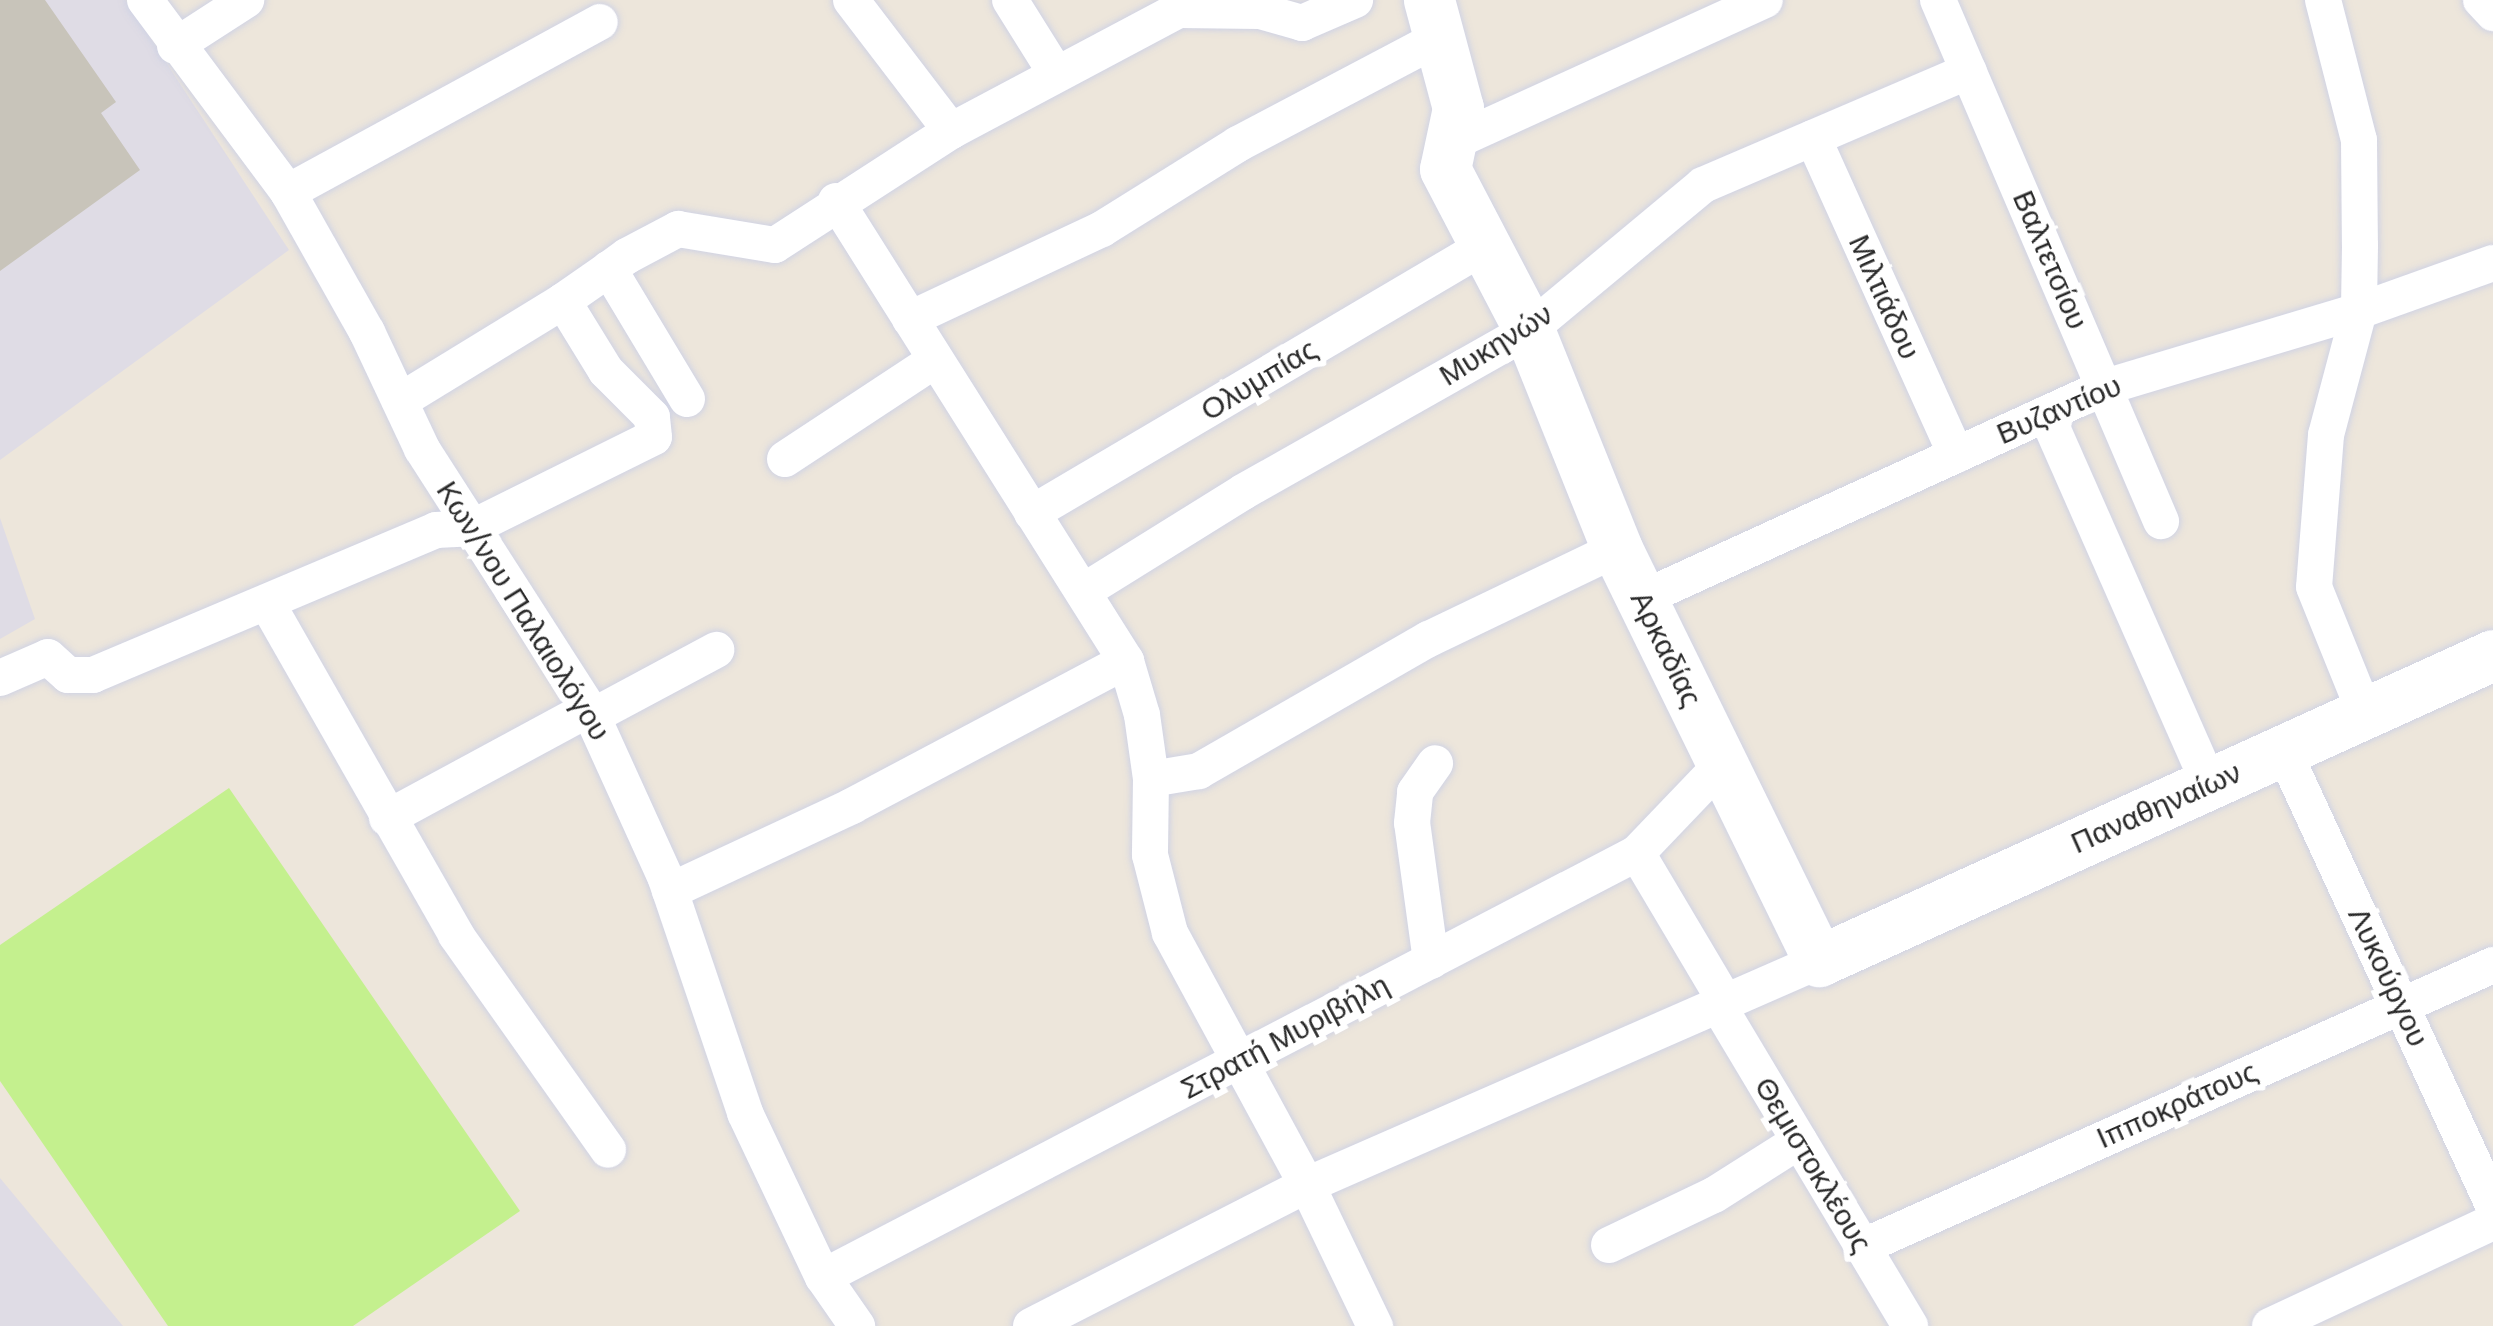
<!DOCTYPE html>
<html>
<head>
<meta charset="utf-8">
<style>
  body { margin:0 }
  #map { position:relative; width:2493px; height:1326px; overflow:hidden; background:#ede6db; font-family:"DM Sans",sans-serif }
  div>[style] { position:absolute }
  .industrial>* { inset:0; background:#dfdce5 }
  .pitch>* { inset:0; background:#c4f08e }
  .building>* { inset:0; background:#c8c4ba }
  .roads { filter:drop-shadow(0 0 3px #d0d3e4) drop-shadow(0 0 3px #d0d3e4) }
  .street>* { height:36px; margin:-18px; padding:0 18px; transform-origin:18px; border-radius:18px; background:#fff }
  .secondary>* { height:51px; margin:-25.5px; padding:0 25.5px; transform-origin:25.5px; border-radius:25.5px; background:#fff }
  span { translate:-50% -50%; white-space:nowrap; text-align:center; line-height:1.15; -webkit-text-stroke:12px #fff; paint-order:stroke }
  .street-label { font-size:30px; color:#2a2a2a }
</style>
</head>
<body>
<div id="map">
  <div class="industrial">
    <i style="clip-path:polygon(0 0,125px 0,289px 250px,0 460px)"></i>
    <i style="clip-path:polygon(0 518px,35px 619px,0 639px)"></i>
    <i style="clip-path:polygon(0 1178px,123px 1326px,0 1326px)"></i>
  </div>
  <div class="pitch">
    <i style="clip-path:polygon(229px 788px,520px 1211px,353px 1326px,168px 1326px,0 1081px,0 945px)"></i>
  </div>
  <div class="building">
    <i style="clip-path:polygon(0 0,45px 0,116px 102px,101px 113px,140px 170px,0 271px)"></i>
  </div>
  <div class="roads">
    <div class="street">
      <i style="left:145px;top:0;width:239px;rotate:53.3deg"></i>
      <i style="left:288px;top:192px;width:161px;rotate:60.6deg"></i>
      <i style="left:367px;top:332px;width:129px;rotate:64.8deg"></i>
      <i style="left:422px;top:449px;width:309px;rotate:57.3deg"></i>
      <i style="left:589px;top:709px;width:187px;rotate:65.6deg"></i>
      <i style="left:666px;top:879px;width:247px;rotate:71.3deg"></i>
      <i style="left:745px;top:1113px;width:182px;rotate:64.6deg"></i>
      <i style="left:823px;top:1277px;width:60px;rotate:55.2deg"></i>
      <i style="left:851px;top:0;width:165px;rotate:52.6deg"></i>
      <i style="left:1010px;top:0;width:85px;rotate:58deg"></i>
      <i style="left:1938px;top:0;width:567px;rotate:66.83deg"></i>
      <i style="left:2323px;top:0;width:145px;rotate:75.6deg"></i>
      <i style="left:2359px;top:140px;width:105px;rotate:89.5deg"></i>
      <i style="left:2360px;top:245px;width:66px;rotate:90.9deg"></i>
      <i style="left:2359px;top:311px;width:128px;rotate:104.9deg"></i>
      <i style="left:2326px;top:435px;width:152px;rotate:94.5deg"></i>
      <i style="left:2314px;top:587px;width:136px;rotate:68deg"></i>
      <i style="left:2481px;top:0;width:18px;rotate:47deg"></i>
      <i style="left:175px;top:46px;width:85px;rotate:-32.9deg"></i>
      <i style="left:1813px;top:138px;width:348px;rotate:65.7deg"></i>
      <i style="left:1449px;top:144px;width:347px;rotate:-24.5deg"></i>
      <i style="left:288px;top:192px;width:355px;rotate:-28.6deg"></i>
      <i style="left:836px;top:201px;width:544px;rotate:57.77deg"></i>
      <i style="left:1126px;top:661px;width:56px;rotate:73.5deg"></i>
      <i style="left:1142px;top:715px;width:65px;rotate:82deg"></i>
      <i style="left:1151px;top:779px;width:76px;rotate:90.8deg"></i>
      <i style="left:1150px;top:855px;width:81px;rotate:75.6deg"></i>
      <i style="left:1170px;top:933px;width:287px;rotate:61.5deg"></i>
      <i style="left:1307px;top:1185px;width:157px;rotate:64.3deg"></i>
      <i style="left:910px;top:319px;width:212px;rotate:-25.1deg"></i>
      <i style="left:1102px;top:229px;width:160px;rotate:-32deg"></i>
      <i style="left:1238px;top:144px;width:227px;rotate:-27.8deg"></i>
      <i style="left:687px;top:399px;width:152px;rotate:-121deg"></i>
      <i style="left:609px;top:269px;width:22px;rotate:-36deg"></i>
      <i style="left:627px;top:256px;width:58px;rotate:-27.9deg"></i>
      <i style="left:678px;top:229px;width:98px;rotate:9.4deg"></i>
      <i style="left:775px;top:245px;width:210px;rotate:-32.9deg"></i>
      <i style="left:951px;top:131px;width:258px;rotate:-28deg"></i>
      <i style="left:1179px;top:10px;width:81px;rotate:0.7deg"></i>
      <i style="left:1260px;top:11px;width:44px;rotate:15.9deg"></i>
      <i style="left:1302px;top:23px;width:58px;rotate:-23.5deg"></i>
      <i style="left:400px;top:401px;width:191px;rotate:-31.5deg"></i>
      <i style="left:2046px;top:414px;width:404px;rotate:66.2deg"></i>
      <i style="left:785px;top:459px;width:180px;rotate:-33.4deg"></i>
      <i style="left:1032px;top:513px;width:526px;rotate:-30.52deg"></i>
      <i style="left:1084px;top:591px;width:187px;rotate:-31.9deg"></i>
      <i style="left:1243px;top:492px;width:329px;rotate:-29.5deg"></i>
      <i style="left:1529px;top:330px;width:226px;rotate:-39.8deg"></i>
      <i style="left:1703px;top:185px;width:289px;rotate:-23.2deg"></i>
      <i style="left:1641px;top:599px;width:510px;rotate:-24.56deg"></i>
      <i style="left:2105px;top:387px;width:265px;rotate:-16.7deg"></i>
      <i style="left:2359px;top:311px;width:142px;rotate:-19.7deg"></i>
      <i style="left:267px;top:603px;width:382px;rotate:60.3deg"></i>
      <i style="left:456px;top:935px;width:263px;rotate:54.7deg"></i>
      <i style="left:0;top:678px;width:52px;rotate:-23.6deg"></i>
      <i style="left:48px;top:657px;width:27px;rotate:42deg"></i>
      <i style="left:68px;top:675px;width:25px"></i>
      <i style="left:93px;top:675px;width:372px;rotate:-22.9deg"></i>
      <i style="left:436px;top:530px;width:35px;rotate:-3deg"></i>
      <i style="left:471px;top:528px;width:204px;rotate:-26.4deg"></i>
      <i style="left:654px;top:437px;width:20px;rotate:-96deg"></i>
      <i style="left:652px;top:417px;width:65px;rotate:-135deg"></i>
      <i style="left:606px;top:371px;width:82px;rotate:-121.6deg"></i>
      <i style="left:563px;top:301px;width:56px;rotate:-34.8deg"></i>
      <i style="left:593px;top:716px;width:140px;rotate:-28.2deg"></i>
      <i style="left:2283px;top:750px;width:501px;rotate:65.22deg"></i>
      <i style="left:1151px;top:779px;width:49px;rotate:-9.5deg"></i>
      <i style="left:1199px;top:771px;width:265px;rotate:-29.9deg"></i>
      <i style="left:1429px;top:639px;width:208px;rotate:-25.6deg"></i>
      <i style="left:387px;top:818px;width:230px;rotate:-28.4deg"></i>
      <i style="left:1637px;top:853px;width:172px;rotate:59.3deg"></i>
      <i style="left:670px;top:891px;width:201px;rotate:-25deg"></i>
      <i style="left:852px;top:806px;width:310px;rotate:-27.9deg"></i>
      <i style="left:1431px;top:961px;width:139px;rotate:-97.8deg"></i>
      <i style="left:1412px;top:823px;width:31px;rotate:-84deg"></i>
      <i style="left:1415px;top:792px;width:35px;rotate:-55deg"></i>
      <i style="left:1718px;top:1005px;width:374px;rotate:59.1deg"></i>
      <i style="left:1609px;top:1245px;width:116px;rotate:-25.5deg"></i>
      <i style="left:1714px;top:1195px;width:101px;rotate:-32.4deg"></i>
      <i style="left:1862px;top:1247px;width:691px;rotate:-24.08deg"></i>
      <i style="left:823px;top:1277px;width:918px;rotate:-27.51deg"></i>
      <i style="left:1637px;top:853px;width:123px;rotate:-46.3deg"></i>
      <i style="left:1031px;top:1326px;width:310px;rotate:-27.1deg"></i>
      <i style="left:1307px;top:1185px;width:559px;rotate:-23.63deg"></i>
      <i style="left:2270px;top:1326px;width:246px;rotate:-25deg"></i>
    </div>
    <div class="secondary">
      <i style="left:1429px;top:0;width:112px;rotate:75deg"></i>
      <i style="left:1458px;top:108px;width:62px;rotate:102deg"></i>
      <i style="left:1445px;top:169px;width:182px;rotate:62.4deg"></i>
      <i style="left:1529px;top:330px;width:236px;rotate:68.1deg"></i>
      <i style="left:1617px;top:549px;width:459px;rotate:63.9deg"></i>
      <i style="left:1819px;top:961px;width:740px;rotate:-24.42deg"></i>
    </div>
  </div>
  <div class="street-label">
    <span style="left:2050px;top:260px;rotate:67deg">Βαλτετσίου</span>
    <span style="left:1884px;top:297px;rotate:66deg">Μιλτιάδου</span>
    <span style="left:1496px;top:345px;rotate:-32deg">Μυκηνών</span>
    <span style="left:1259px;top:380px;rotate:-31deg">Ολυμπίας</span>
    <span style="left:2059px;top:410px;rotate:-23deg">Βυζαντίου</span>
    <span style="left:523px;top:611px;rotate:58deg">Κων/νου Παλαιολόγου</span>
    <span style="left:1666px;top:649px;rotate:64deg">Αρκαδίας</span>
    <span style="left:2156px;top:808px;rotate:-24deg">Παναθηναίων</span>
    <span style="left:2388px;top:977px;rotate:65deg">Λυκούργου</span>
    <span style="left:1285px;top:1037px;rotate:-28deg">Στρατή Μυριβήλη</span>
    <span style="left:2177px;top:1105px;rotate:-24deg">Ιπποκράτους</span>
    <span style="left:1813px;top:1165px;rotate:59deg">Θεμιστοκλέους</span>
  </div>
</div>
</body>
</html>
